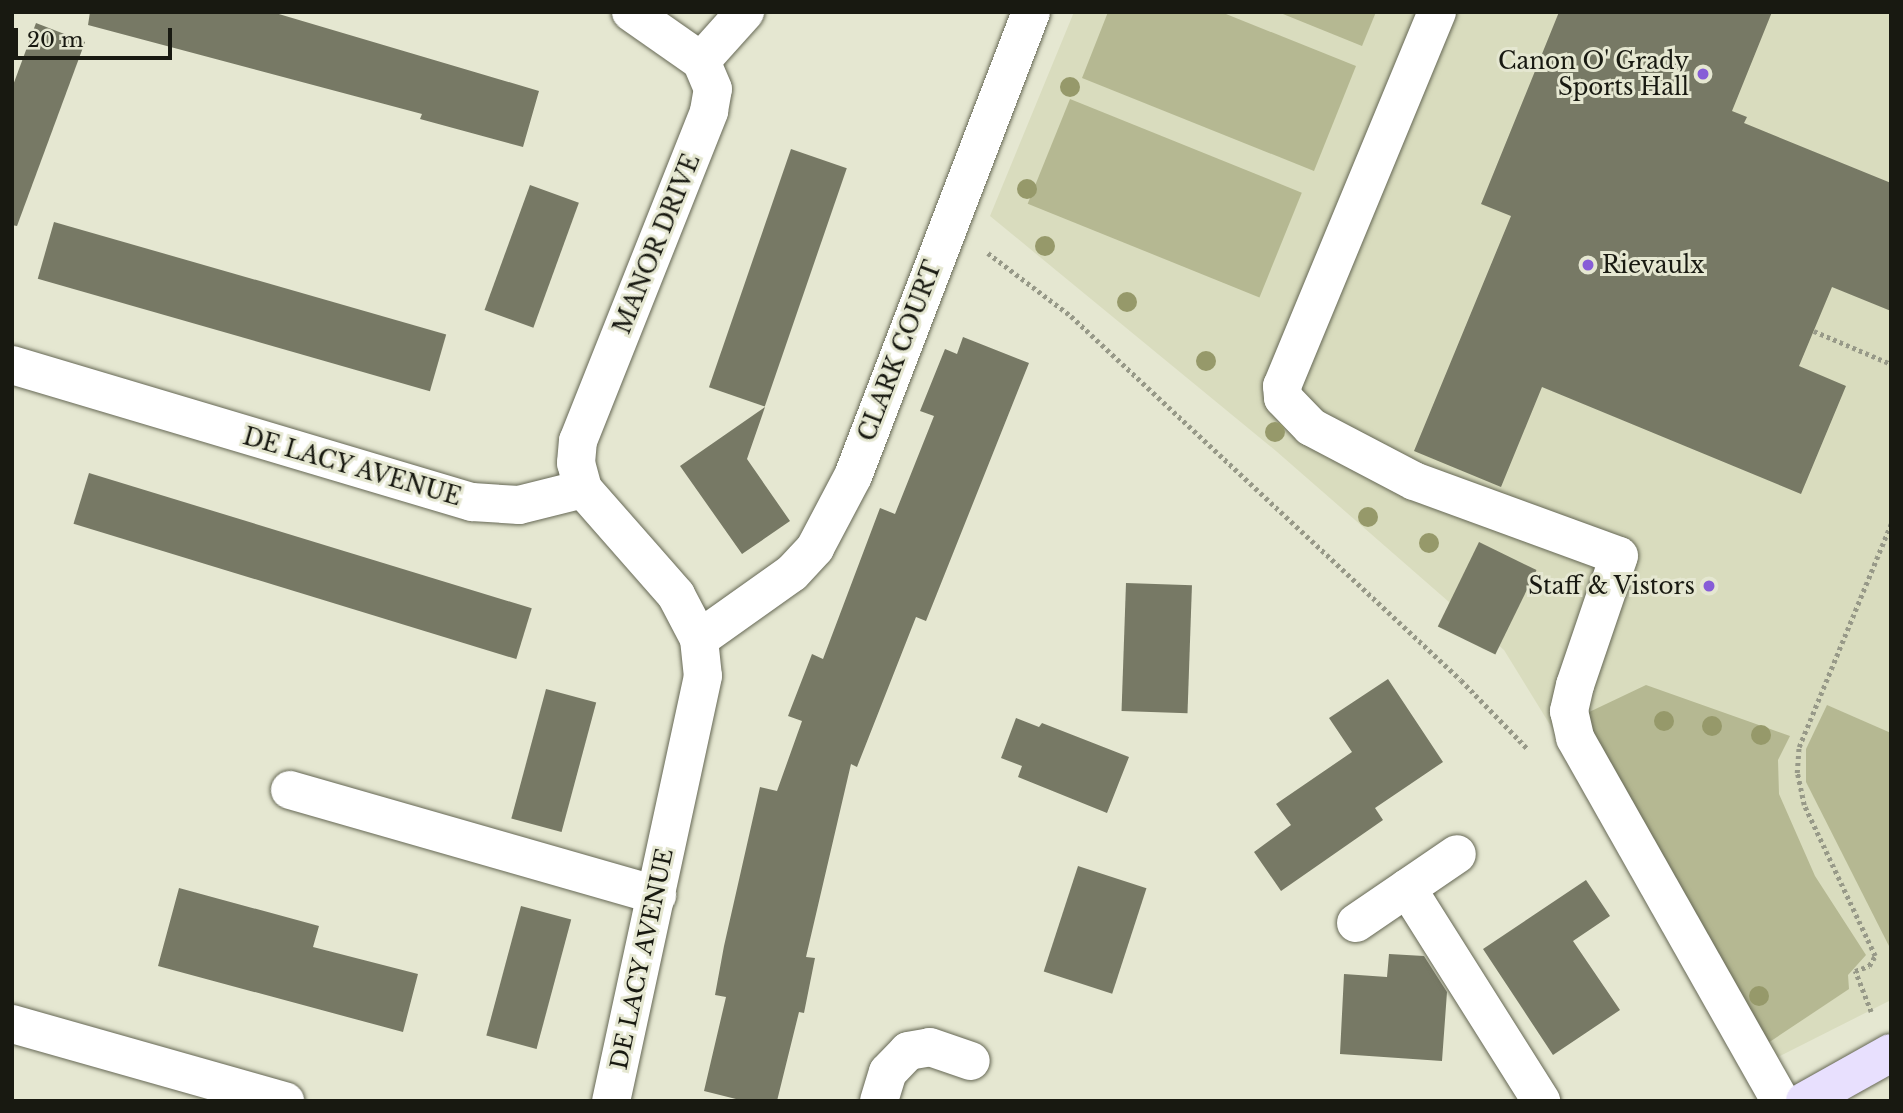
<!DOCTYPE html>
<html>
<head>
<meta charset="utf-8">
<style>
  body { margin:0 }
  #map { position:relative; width:1903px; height:1113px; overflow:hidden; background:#e5e7d1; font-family:"Libre Baskerville",serif }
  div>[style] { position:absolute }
  .built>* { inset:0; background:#d9dcbe }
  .green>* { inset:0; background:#b5b892; transform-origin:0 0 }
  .building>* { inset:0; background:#777965; transform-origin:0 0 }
  .path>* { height:4.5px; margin-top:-2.25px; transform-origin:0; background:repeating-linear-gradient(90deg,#979988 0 3.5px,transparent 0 7px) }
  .roads { filter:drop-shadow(0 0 2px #666855) drop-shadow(0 0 2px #666855) }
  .minor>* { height:38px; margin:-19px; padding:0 19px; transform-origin:19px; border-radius:19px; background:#fff }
  .major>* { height:38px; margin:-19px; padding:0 19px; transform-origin:19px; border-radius:19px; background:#e8e0fe }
  .trees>* { width:20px; height:20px; margin:-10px; border-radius:50%; background:#96996a }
  .dots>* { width:19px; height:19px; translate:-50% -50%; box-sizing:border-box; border:4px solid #e5e7d1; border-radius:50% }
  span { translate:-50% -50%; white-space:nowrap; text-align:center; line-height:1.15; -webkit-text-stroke:6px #e5e7d1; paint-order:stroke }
  .poi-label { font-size:23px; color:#181911 }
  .right { translate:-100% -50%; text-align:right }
  .left { translate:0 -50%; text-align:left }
  .street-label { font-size:23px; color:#181911 }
  .frame { position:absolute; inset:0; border:14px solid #181911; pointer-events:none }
  .scale { position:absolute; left:14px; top:28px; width:158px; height:32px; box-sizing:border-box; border:4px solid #181911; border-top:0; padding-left:9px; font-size:21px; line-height:24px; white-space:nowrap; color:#181911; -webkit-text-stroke:5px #e5e7d1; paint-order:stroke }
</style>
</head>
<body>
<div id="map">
  <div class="built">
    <i style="clip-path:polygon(1074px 12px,1891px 12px,1891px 1000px,1760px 1066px,1504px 650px,1276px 451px,990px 216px)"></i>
  </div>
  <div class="green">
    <i style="clip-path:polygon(1108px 12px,1221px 12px,1356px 66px,1314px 171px,1082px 78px)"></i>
    <i style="clip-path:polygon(1278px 12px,1376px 12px,1362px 46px)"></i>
    <i style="left:1070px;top:99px;width:250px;height:113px;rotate:22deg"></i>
    <i style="clip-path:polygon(1646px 685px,1790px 736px,1778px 760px,1779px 794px,1815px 876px,1866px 955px,1848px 975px,1849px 989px,1759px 1049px,1583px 739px,1585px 714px)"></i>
    <i style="clip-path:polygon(1827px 705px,1891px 733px,1891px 950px,1806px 782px,1806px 749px)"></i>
  </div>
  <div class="building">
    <i style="clip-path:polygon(90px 12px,272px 12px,539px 91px,523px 147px,420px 119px,422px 114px,88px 25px)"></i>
    <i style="clip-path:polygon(1559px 12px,1772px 12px,1732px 111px,1747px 117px,1744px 123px,1891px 183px,1891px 311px,1832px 287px,1799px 366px,1846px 386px,1801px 494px,1542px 387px,1501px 487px,1414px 451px,1511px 216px,1481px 204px)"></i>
    <i style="clip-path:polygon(36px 23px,85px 42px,17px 226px,12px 225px,12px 88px)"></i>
    <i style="left:791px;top:149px;width:59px;height:252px;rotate:19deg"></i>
    <i style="left:530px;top:185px;width:52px;height:133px;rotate:20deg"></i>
    <i style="left:54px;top:222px;width:408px;height:59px;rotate:16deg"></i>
    <i style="clip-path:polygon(963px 337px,1029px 363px,926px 621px,916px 617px,857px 767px,851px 764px,806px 957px,815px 958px,804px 1013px,799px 1012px,777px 1101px,744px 1101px,704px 1091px,726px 997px,715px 995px,724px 946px,760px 787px,777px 791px,802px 721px,788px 716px,812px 654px,823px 659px,880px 508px,895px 514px,934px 416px,920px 411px,945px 349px,957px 354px)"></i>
    <i style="clip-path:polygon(765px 407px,747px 459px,790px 521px,742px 554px,680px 466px)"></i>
    <i style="left:89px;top:473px;width:463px;height:53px;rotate:17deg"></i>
    <i style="left:1479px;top:542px;width:64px;height:94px;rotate:26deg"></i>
    <i style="left:1126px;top:583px;width:66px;height:128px;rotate:2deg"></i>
    <i style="clip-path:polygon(1388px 679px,1443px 762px,1375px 808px,1383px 820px,1281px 891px,1254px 852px,1291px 825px,1276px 804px,1352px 752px,1329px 718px)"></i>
    <i style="left:546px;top:689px;width:52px;height:134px;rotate:15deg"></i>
    <i style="clip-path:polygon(1016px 718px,1039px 727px,1042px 723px,1129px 757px,1107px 813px,1018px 777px,1022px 766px,1001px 758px)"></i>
    <i style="left:1078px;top:866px;width:72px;height:111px;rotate:18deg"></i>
    <i style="clip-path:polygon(1586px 880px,1610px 916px,1573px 941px,1620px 1010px,1553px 1055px,1483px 949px)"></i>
    <i style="clip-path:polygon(179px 888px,319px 926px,313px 947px,418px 974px,403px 1032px,158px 966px)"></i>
    <i style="left:521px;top:906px;width:52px;height:134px;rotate:15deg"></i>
    <i style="clip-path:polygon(1389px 954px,1424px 956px,1447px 992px,1442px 1061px,1340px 1054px,1344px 974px,1387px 977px)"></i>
  </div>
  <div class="path">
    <i style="left:988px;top:253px;width:104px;rotate:37.2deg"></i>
    <i style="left:1071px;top:316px;width:533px;rotate:43.03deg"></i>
    <i style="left:1461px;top:680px;width:95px;rotate:45.9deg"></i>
    <i style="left:1814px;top:331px;width:84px;rotate:23.2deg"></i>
    <i style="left:1871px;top:1012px;width:44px;rotate:-111.3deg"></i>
    <i style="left:1855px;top:971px;width:15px;rotate:-20deg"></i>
    <i style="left:1869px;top:966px;width:12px;rotate:-59deg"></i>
    <i style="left:1875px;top:956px;width:167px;rotate:-115.2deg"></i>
    <i style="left:1804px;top:805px;width:33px;rotate:-102deg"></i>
    <i style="left:1797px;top:773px;width:26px;rotate:-86deg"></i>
    <i style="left:1799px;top:747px;width:241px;rotate:-67.6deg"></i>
  </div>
  <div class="roads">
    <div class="minor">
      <i style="left:631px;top:12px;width:85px;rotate:35deg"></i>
      <i style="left:1437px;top:12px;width:405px;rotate:112.5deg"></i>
      <i style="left:1282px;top:386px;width:12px;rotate:85deg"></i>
      <i style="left:1283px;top:398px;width:40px;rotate:46deg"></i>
      <i style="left:1311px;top:427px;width:116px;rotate:27.7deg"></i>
      <i style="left:1414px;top:481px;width:218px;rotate:20.1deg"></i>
      <i style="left:1619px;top:556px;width:136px;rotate:108.8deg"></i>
      <i style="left:1575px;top:685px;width:27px;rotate:103deg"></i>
      <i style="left:1569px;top:711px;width:28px;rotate:77deg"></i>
      <i style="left:1575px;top:738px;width:417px;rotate:60.5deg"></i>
      <i style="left:12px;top:365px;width:480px;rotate:16.6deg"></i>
      <i style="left:472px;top:502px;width:47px;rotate:3.7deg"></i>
      <i style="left:519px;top:505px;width:66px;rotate:-14deg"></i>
      <i style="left:583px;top:489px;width:141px;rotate:48.7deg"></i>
      <i style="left:676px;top:595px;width:50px;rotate:62.4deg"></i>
      <i style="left:699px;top:639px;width:37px;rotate:84deg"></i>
      <i style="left:703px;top:676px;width:435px;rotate:102.2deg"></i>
      <i style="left:583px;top:489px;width:27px;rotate:-105deg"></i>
      <i style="left:576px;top:463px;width:22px;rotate:-85deg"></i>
      <i style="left:578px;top:441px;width:355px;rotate:-68.3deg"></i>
      <i style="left:709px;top:111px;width:22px;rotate:-80deg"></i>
      <i style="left:713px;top:89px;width:30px;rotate:-113deg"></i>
      <i style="left:701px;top:61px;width:66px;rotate:-48.1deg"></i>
      <i style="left:699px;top:639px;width:114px;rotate:-35.4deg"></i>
      <i style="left:792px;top:573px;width:34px;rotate:-47deg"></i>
      <i style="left:815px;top:548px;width:81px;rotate:-62.2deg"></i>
      <i style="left:853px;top:476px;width:497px;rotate:-69deg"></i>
      <i style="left:290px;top:790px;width:382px;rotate:16deg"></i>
      <i style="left:1407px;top:888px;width:252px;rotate:57.8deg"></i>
      <i style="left:1356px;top:923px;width:122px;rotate:-34.3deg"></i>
      <i style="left:12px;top:1024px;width:284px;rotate:15.8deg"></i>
      <i style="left:879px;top:1101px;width:30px;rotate:-73deg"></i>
      <i style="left:888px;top:1072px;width:29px;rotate:-46deg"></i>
      <i style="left:908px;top:1051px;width:22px;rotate:-10deg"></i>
      <i style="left:930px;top:1047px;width:43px;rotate:18.9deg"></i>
    </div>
    <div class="major">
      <i style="left:1805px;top:1101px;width:98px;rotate:-29.2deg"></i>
    </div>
  </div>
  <div class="trees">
    <i style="left:1070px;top:87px"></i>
    <i style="left:1027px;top:189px"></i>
    <i style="left:1045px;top:246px"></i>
    <i style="left:1127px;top:302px"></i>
    <i style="left:1206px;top:361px"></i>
    <i style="left:1275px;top:432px"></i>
    <i style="left:1368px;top:517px"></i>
    <i style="left:1429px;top:543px"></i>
    <i style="left:1664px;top:721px"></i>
    <i style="left:1712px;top:726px"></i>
    <i style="left:1761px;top:735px"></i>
    <i style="left:1759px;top:996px"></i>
  </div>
  <div class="dots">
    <i style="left:1703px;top:74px;background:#875dd7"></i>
    <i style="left:1588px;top:265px;background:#875dd7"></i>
    <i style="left:1709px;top:586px;background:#875dd7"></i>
  </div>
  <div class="poi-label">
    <span class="right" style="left:1689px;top:74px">Canon O' Grady<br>Sports Hall</span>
    <span class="left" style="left:1602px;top:265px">Rievaulx</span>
    <span class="right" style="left:1695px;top:586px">Staff &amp; Vistors</span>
  </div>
  <div class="street-label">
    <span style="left:657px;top:244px;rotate:-68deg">MANOR DRIVE</span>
    <span style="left:900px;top:351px;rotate:-69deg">CLARK COURT</span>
    <span style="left:352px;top:467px;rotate:16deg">DE LACY AVENUE</span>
    <span style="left:642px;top:959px;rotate:-78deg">DE LACY AVENUE</span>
  </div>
  <div class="frame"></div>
  <div class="scale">20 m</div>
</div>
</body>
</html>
